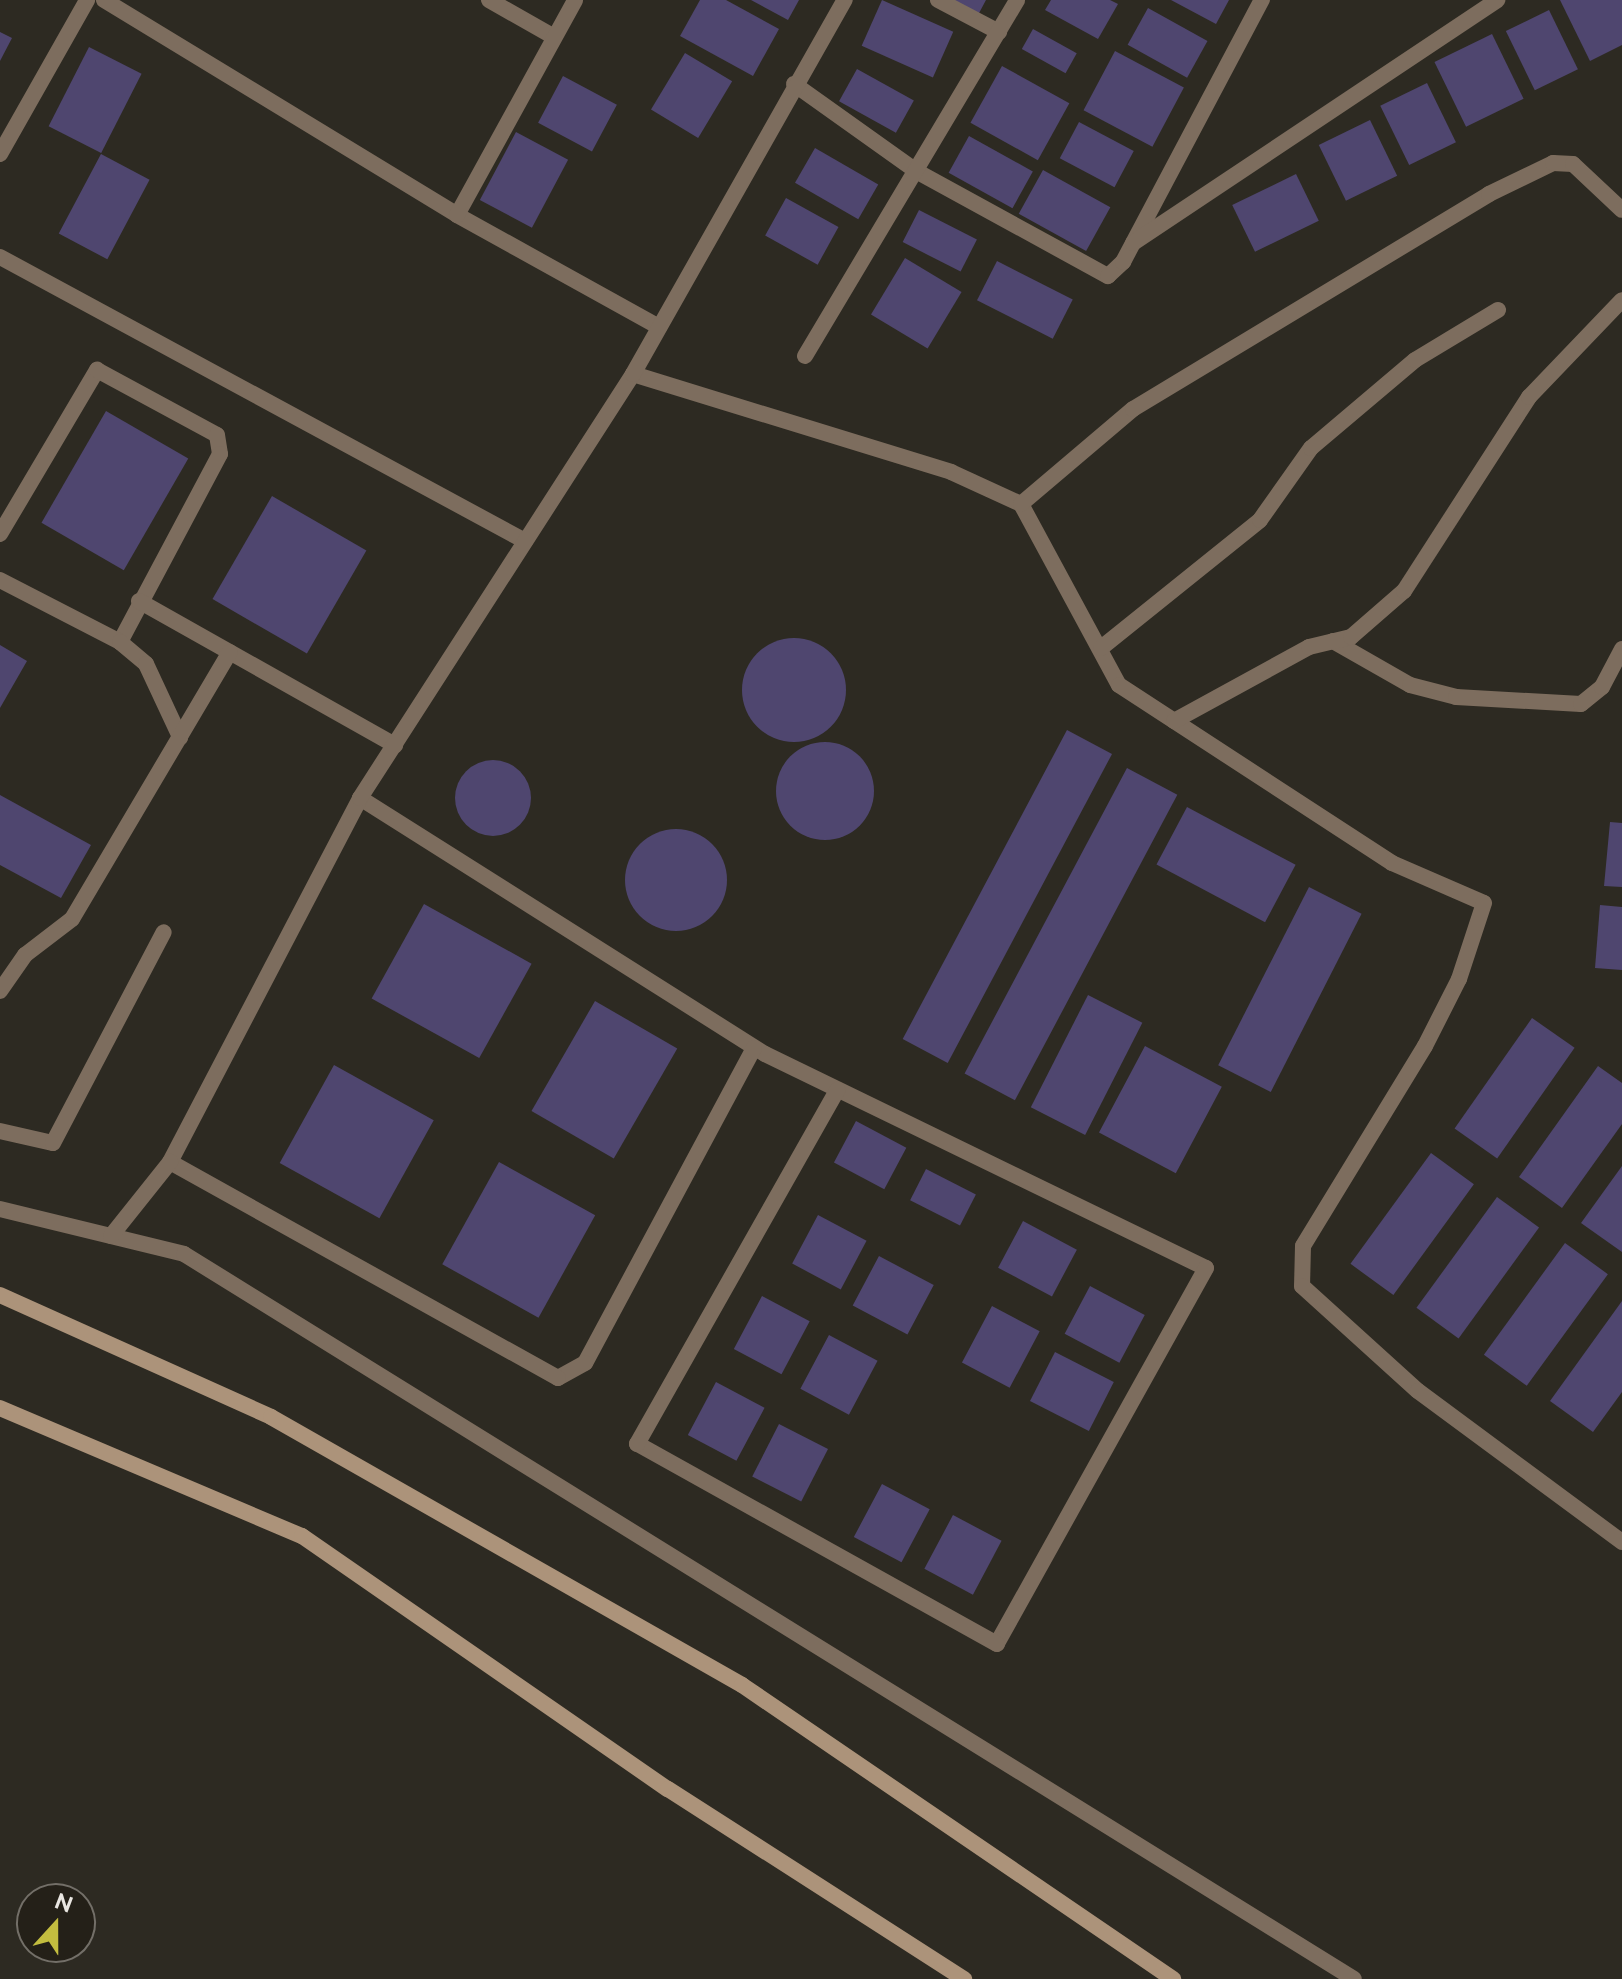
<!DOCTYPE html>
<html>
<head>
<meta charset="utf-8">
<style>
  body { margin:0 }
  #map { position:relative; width:1622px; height:1979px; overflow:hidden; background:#2d2a22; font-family:Raleway,sans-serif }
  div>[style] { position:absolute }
  .building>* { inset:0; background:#4f466f; transform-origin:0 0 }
  .round { border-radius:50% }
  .lane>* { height:16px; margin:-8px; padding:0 8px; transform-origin:8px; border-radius:8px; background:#7d6d5e }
  .street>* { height:16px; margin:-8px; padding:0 8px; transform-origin:8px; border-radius:8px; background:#7d6d5e }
  .secondary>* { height:16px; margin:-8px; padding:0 8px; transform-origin:8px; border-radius:8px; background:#ac937a }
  span { translate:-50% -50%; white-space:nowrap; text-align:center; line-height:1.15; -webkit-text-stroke:6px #242018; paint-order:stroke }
  .north { position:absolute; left:16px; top:1883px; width:80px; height:80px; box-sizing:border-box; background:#242018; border:2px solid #736f68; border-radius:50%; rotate:21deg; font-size:22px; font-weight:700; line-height:32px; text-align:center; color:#e9e6e1 }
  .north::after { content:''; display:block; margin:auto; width:28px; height:36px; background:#c3bd3f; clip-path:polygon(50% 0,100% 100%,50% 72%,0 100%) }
</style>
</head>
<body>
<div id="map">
  <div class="building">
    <i style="clip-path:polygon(700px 0,726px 0,779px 29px,753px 76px,680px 36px)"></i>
    <i style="clip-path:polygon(751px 0,799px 0,788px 20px)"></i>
    <i style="left:882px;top:0;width:78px;height:50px;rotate:24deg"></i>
    <i style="clip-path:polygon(951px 0,986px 0,978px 15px)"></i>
    <i style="clip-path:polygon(1051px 0,1110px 0,1118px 4px,1098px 39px,1045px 10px)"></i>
    <i style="clip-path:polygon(1171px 0,1229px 0,1216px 24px)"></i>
    <i style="clip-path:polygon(1560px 0,1622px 0,1622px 45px,1590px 61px)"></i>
    <i style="left:1148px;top:8px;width:68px;height:42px;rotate:29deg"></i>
    <i style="left:1549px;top:10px;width:66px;height:48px;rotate:64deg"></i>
    <i style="left:1033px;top:29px;width:50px;height:23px;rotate:29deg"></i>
    <i style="clip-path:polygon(0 32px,12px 38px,0 61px)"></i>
    <i style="left:1492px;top:34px;width:72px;height:64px;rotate:64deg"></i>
    <i style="left:89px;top:47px;width:59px;height:89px;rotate:27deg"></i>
    <i style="left:1115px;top:51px;width:78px;height:67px;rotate:28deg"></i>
    <i style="left:685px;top:53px;width:55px;height:66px;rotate:31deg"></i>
    <i style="left:1002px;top:66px;width:77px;height:65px;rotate:29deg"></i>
    <i style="left:857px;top:69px;width:65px;height:37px;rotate:29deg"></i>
    <i style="left:563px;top:76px;width:61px;height:53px;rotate:28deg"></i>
    <i style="left:1427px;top:83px;width:66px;height:52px;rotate:64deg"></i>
    <i style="left:1370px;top:120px;width:62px;height:57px;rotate:64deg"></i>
    <i style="left:1079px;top:122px;width:62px;height:41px;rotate:28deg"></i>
    <i style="left:516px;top:132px;width:59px;height:77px;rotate:28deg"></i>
    <i style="left:969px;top:136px;width:73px;height:42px;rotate:29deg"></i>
    <i style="left:815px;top:148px;width:73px;height:40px;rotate:30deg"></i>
    <i style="left:101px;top:154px;width:55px;height:90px;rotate:28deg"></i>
    <i style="left:1043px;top:170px;width:77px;height:50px;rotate:29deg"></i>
    <i style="left:1296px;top:174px;width:52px;height:71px;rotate:64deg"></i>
    <i style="left:786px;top:198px;width:60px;height:43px;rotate:29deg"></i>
    <i style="left:919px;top:210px;width:65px;height:36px;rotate:27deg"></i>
    <i style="left:905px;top:258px;width:66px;height:66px;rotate:31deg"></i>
    <i style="left:997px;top:261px;width:85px;height:44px;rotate:27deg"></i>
    <i style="left:106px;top:411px;width:95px;height:129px;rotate:30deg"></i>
    <i style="left:272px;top:496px;width:109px;height:119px;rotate:30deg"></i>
    <i class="round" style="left:742px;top:638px;width:104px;height:104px"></i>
    <i style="clip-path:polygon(0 645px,27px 661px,0 708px)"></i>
    <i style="left:1067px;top:730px;width:51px;height:350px;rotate:28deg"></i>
    <i class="round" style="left:776px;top:742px;width:98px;height:98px"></i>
    <i class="round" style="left:455px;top:760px;width:76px;height:76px"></i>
    <i style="left:1127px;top:768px;width:57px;height:346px;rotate:28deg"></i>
    <i style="clip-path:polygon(0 795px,91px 845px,61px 898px,0 865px)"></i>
    <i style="left:1187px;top:807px;width:123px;height:65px;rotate:28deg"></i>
    <i style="clip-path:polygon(1610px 822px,1622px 823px,1622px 887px,1604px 886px)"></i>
    <i class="round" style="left:625px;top:829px;width:102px;height:102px"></i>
    <i style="left:1309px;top:887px;width:59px;height:200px;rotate:27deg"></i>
    <i style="left:424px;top:904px;width:123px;height:108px;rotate:29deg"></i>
    <i style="clip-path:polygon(1600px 905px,1622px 907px,1622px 970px,1595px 968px)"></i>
    <i style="left:1088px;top:995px;width:61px;height:126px;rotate:27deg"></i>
    <i style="left:595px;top:1001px;width:95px;height:127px;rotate:30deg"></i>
    <i style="left:1532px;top:1018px;width:52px;height:135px;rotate:35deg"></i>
    <i style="left:1145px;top:1046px;width:87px;height:98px;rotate:28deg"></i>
    <i style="left:334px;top:1065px;width:114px;height:112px;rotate:29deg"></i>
    <i style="clip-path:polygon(1598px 1066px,1622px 1083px,1622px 1124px,1562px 1208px,1519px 1177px)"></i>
    <i style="left:856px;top:1121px;width:57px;height:47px;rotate:28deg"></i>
    <i style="left:1431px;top:1153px;width:53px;height:137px;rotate:36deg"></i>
    <i style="left:499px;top:1162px;width:110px;height:117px;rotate:29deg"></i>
    <i style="clip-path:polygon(1622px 1166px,1622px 1252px,1581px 1223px)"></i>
    <i style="left:926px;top:1169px;width:56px;height:35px;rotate:27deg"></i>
    <i style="left:1497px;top:1197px;width:52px;height:137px;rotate:36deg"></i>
    <i style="left:818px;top:1215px;width:55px;height:55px;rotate:28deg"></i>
    <i style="left:1023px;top:1221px;width:61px;height:53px;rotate:28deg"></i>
    <i style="left:1565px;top:1243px;width:53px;height:138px;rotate:36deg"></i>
    <i style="left:879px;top:1256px;width:62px;height:56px;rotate:28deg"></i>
    <i style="left:1090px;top:1286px;width:62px;height:54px;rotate:28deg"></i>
    <i style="left:762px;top:1296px;width:54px;height:60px;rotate:28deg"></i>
    <i style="clip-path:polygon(1622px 1301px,1622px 1392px,1593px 1432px,1550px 1401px)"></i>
    <i style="left:992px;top:1306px;width:54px;height:64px;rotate:28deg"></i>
    <i style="left:829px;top:1335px;width:55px;height:61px;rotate:28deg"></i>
    <i style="left:1055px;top:1352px;width:66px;height:55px;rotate:27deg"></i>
    <i style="left:716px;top:1382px;width:55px;height:60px;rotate:28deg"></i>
    <i style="left:779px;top:1424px;width:55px;height:59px;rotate:27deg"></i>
    <i style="left:882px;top:1484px;width:54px;height:60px;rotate:28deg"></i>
    <i style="left:953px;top:1515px;width:55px;height:61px;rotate:28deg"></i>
  </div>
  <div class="lane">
    <i style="left:0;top:534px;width:191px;rotate:-59.4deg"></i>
    <i style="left:97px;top:370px;width:136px;rotate:28.4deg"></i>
    <i style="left:217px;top:435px;width:19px;rotate:81deg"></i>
    <i style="left:220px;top:454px;width:213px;rotate:118deg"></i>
    <i style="left:0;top:580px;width:135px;rotate:27.3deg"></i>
    <i style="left:120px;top:642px;width:34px;rotate:40deg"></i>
    <i style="left:146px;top:664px;width:81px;rotate:65deg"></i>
    <i style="left:139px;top:601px;width:294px;rotate:29.4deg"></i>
    <i style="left:0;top:991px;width:44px;rotate:-55.2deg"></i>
    <i style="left:25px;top:955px;width:59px;rotate:-37.5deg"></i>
    <i style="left:72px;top:919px;width:310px;rotate:-59.4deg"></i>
    <i style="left:0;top:1131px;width:54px;rotate:12.8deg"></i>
    <i style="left:53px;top:1143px;width:238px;rotate:-62.3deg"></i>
  </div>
  <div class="street">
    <i style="left:104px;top:0;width:413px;rotate:31.3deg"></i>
    <i style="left:457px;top:215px;width:231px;rotate:29deg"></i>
    <i style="left:489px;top:0;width:75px;rotate:29.6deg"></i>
    <i style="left:938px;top:0;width:69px;rotate:27.7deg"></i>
    <i style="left:794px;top:84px;width:150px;rotate:35.5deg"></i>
    <i style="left:916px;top:171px;width:219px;rotate:28.7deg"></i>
    <i style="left:1108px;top:276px;width:21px;rotate:-43deg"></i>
    <i style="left:1123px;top:262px;width:297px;rotate:-62.1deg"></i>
    <i style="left:0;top:154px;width:177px;rotate:-60.5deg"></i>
    <i style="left:457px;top:215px;width:245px;rotate:-61.2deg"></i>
    <i style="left:1133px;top:243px;width:438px;rotate:-33.7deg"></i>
    <i style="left:0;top:257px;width:597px;rotate:28.41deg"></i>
    <i style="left:805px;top:356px;width:414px;rotate:-59.2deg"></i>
    <i style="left:633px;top:374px;width:333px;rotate:17.1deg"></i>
    <i style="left:951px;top:472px;width:77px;rotate:24.6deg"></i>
    <i style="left:1021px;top:504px;width:206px;rotate:61.6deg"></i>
    <i style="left:1119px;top:685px;width:326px;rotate:33.1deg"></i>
    <i style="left:1392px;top:863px;width:100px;rotate:23.5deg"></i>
    <i style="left:1484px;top:903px;width:80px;rotate:108.2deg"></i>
    <i style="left:1459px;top:979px;width:75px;rotate:116.9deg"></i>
    <i style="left:1425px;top:1046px;width:234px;rotate:121.4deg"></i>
    <i style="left:1303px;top:1246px;width:40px;rotate:91.4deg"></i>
    <i style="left:1302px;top:1286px;width:156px;rotate:42.2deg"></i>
    <i style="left:1418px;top:1391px;width:254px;rotate:36.5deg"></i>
    <i style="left:1021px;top:504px;width:147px;rotate:-40.3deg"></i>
    <i style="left:1133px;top:409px;width:416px;rotate:-31.1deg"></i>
    <i style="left:1489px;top:194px;width:71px;rotate:-25.8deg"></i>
    <i style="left:1553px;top:163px;width:20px;rotate:3deg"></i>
    <i style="left:1573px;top:164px;width:67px;rotate:43.2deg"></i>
    <i style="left:1333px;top:641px;width:89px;rotate:29.7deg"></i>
    <i style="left:1410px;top:685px;width:48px;rotate:14.6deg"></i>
    <i style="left:1456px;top:697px;width:125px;rotate:3.2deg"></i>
    <i style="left:1581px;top:704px;width:27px;rotate:-39deg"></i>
    <i style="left:1602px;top:687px;width:43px;rotate:-62.2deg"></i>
    <i style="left:1101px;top:648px;width:204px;rotate:-38.8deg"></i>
    <i style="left:1260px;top:520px;width:88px;rotate:-54.7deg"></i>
    <i style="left:1311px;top:448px;width:136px;rotate:-40.2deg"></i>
    <i style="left:1415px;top:360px;width:97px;rotate:-31.1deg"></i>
    <i style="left:1174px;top:721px;width:154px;rotate:-28.7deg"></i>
    <i style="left:1309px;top:647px;width:43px;rotate:-13.4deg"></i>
    <i style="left:1351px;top:637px;width:70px;rotate:-41deg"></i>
    <i style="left:1404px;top:591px;width:231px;rotate:-57.2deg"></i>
    <i style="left:1529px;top:397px;width:134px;rotate:-46.2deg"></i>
    <i style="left:360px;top:798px;width:479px;rotate:32.3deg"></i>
    <i style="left:765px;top:1054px;width:490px;rotate:25.9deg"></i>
    <i style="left:1206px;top:1268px;width:430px;rotate:119.1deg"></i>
    <i style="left:997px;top:1644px;width:412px;rotate:-150.9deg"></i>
    <i style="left:637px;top:1444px;width:407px;rotate:-60.5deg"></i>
    <i style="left:754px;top:1048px;width:357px;rotate:118.2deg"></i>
    <i style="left:585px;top:1363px;width:31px;rotate:151deg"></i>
    <i style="left:558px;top:1378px;width:444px;rotate:-150.9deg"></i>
    <i style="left:170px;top:1162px;width:411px;rotate:-62.4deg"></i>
    <i style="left:360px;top:798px;width:504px;rotate:-57.22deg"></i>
    <i style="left:633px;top:374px;width:430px;rotate:-60.5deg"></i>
    <i style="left:0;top:1209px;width:189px;rotate:13.7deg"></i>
    <i style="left:184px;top:1254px;width:1376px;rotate:31.78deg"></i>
    <i style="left:111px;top:1236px;width:95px;rotate:-51.4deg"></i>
  </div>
  <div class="secondary">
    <i style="left:0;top:1295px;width:297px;rotate:24.2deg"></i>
    <i style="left:271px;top:1417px;width:542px;rotate:29.64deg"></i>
    <i style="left:742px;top:1685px;width:522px;rotate:34.3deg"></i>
    <i style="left:0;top:1408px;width:328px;rotate:23deg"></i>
    <i style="left:302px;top:1536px;width:445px;rotate:34.7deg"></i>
    <i style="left:668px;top:1789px;width:352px;rotate:32.7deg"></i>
  </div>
  <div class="north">N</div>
</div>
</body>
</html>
